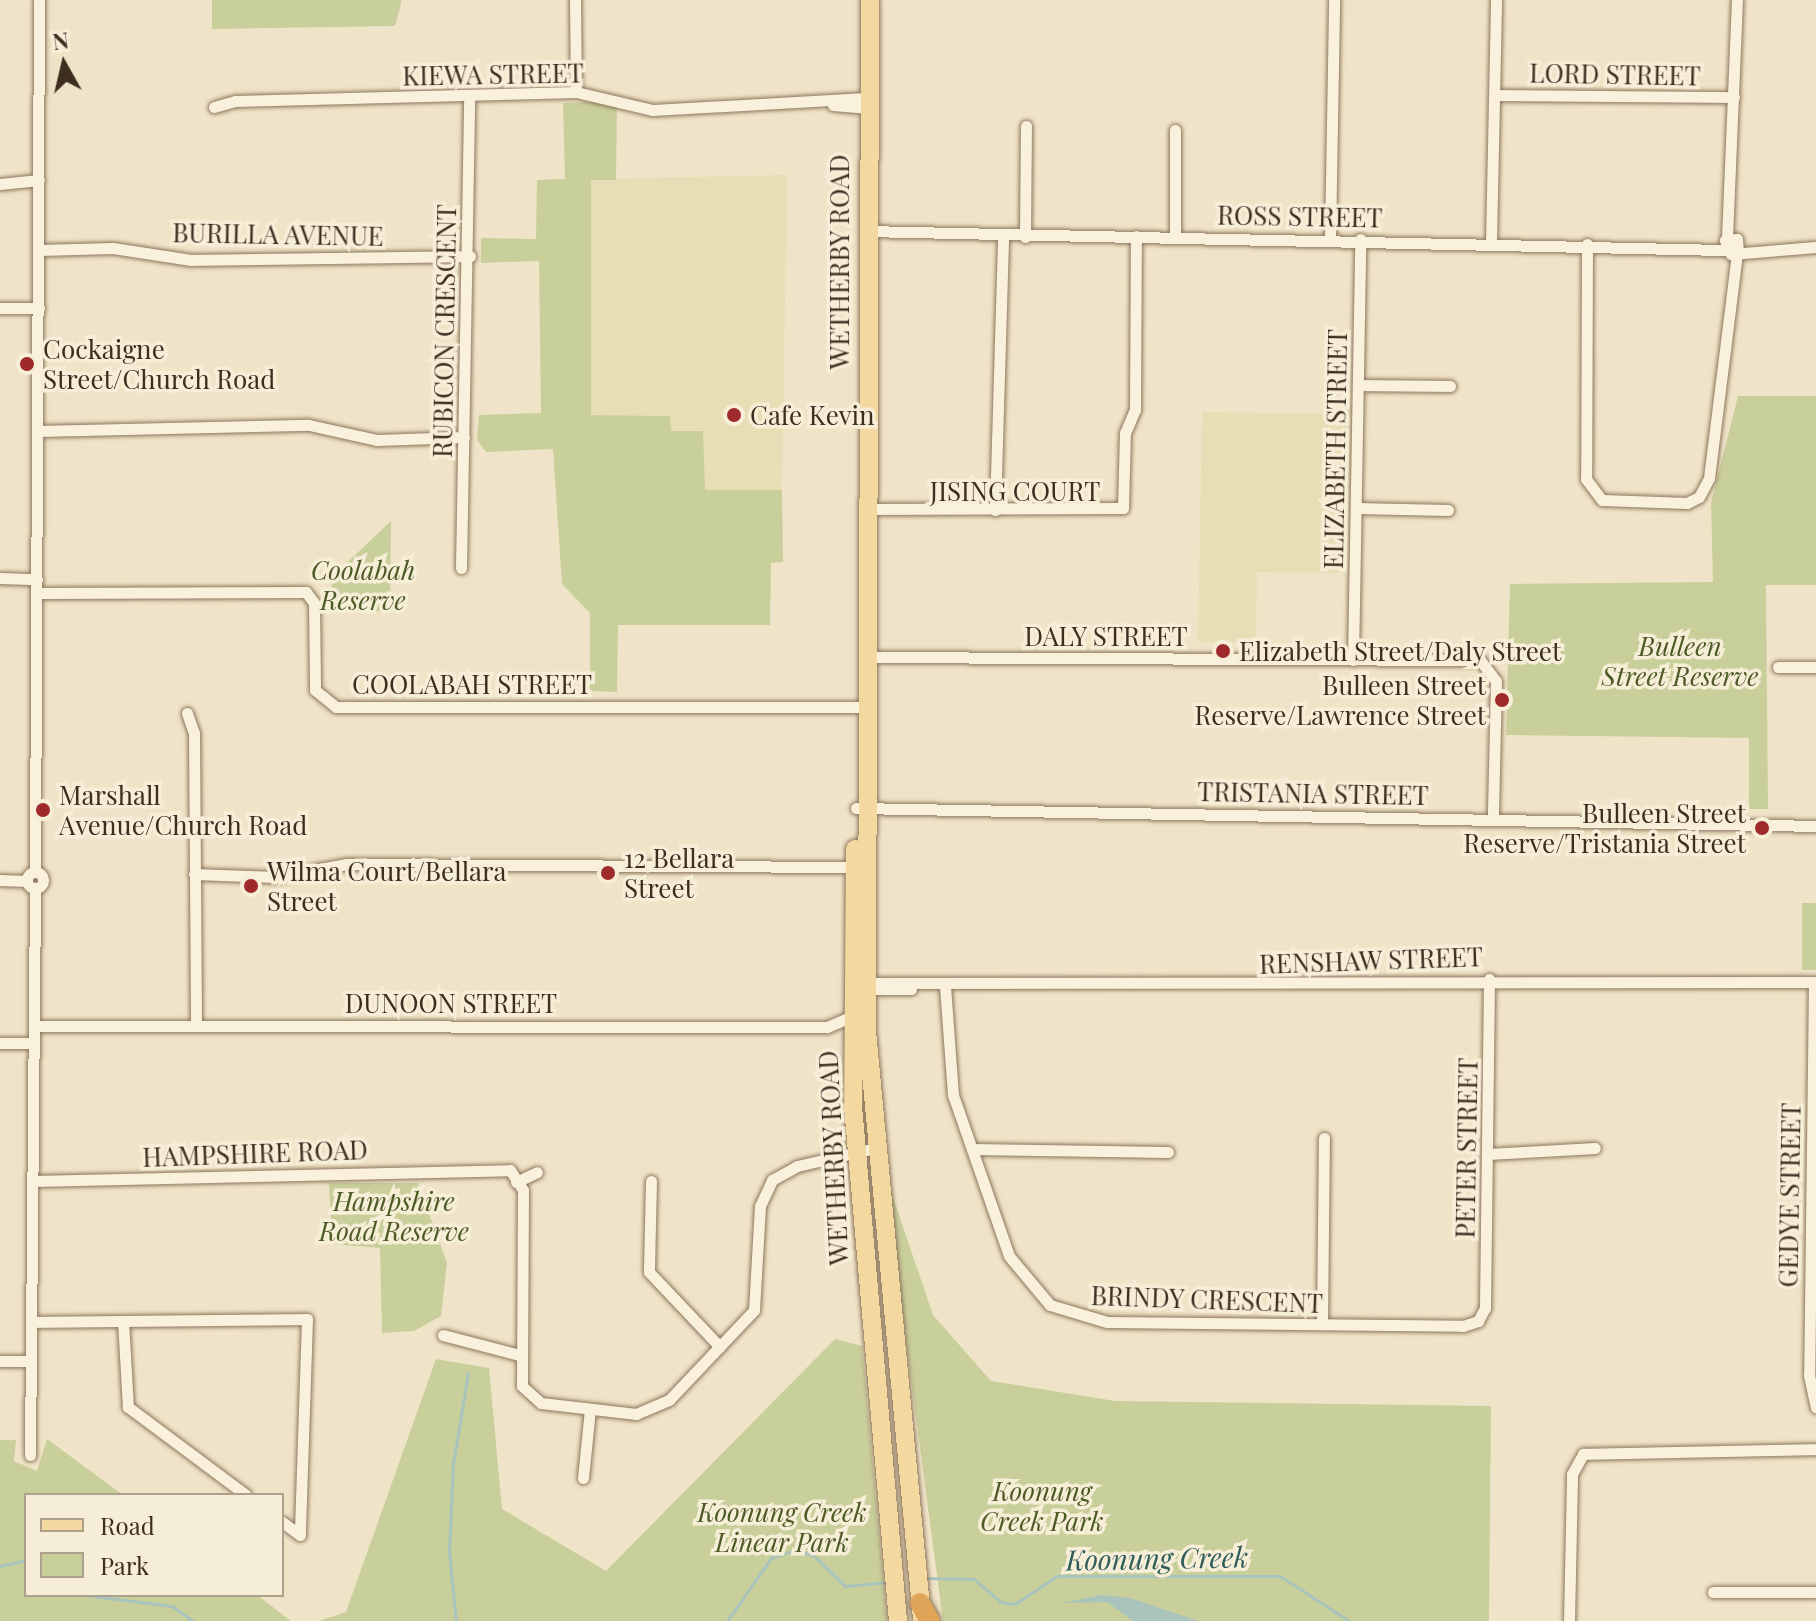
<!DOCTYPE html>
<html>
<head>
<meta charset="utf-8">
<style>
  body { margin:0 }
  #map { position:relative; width:1816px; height:1621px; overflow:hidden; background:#f0e4c8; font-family:"Playfair Display",serif }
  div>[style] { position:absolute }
  .farmland>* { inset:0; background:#e6deb5 }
  .green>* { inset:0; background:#c9cf9b; transform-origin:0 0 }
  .water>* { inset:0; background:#a9c4bc }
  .stream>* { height:3px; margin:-1.5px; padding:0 1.5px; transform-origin:1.5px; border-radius:1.5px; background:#a9c4bc }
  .roads { filter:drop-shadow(0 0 2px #8d765c) drop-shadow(0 0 2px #8d765c) }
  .street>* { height:11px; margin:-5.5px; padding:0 5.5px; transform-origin:5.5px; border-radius:5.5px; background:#faf1dc }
  .street>.ring { margin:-5.5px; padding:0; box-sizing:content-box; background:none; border:11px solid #faf1dc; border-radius:50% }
  .primary>* { height:18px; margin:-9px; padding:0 9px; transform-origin:9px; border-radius:9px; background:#f3d9a0 }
  .highway>* { height:20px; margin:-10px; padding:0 10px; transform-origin:10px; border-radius:10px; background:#e0a458 }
  .dots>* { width:22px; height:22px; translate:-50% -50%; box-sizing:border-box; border:4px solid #f7eed8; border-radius:50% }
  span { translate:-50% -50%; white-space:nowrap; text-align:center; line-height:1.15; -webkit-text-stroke:7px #f7eed8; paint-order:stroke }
  .street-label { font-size:26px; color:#3d2e20 }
  .poi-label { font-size:26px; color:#3d2e20 }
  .left { translate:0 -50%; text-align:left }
  .right { translate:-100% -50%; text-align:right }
  .park-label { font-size:26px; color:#4d5a26; font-style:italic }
  .water-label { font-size:28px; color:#2f5d5a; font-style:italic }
  .legend { position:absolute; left:24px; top:1493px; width:260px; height:104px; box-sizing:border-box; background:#f7eed8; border:2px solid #ada18e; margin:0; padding:10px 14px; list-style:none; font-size:24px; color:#3d2e20 }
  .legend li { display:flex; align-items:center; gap:16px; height:40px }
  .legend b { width:40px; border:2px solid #ada18e }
  .north { position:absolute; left:24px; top:24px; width:80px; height:80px; -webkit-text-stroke:6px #f7eed8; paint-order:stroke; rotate:352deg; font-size:22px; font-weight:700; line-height:32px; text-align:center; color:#3d2e20 }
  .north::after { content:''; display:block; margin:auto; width:28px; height:36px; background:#3d2e20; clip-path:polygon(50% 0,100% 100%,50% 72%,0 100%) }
</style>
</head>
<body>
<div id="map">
  <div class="farmland">
    <i style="clip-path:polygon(787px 175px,782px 490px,705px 490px,670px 431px,669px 416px,591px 415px,591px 179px)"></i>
    <i style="clip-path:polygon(1202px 412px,1348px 414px,1345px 573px,1257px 572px,1256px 642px,1198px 642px)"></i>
  </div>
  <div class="green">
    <i style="clip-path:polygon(212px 0,401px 0,401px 4px,395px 26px,212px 29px)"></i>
    <i style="clip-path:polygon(595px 102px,617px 106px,616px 180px,591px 180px,591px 415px,670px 416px,671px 431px,703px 431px,705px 490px,782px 490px,783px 562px,771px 563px,770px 625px,618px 625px,617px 692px,590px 691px,590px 613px,562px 584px,553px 449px,486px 452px,477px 440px,479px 415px,541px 413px,539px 261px,481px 263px,481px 238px,536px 239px,537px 180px,565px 179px,563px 103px)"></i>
    <i style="clip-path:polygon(1738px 396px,1816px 396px,1816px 585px,1766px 585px,1768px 809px,1749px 809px,1749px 738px,1506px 735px,1510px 584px,1713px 582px,1711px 503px)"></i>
    <i style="clip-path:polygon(391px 521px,390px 611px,326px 612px,334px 575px)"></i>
    <i style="left:1816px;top:903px;width:67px;height:14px;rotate:90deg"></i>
    <i style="clip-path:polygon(883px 1168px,933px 1315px,991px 1381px,1115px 1401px,1491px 1406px,1489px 1621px,943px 1621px)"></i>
    <i style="clip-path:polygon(329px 1183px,418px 1183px,447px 1263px,441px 1316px,414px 1331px,382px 1333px,380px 1248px,332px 1244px)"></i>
    <i style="clip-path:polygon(835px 1339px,862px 1346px,887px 1621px,319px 1621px,346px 1612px,436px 1359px,489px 1368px,502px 1509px,606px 1571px)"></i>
    <i style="clip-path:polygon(47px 1439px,123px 1495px,26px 1495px,26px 1595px,257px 1595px,291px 1621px,0 1621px,0 1440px,16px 1440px,14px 1461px,37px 1471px)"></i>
  </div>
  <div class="water">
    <i style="clip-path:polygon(1102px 1595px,1130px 1598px,1198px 1621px,1133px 1621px,1107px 1602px,1062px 1603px)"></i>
  </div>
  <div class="stream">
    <i style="left:0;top:1566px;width:27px;rotate:-13deg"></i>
    <i style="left:925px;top:1578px;width:49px;rotate:1.2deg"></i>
    <i style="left:974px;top:1579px;width:35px;rotate:41deg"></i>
    <i style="left:1000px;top:1602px;width:15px;rotate:8deg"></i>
    <i style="left:1015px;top:1604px;width:50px;rotate:-33.7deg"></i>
    <i style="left:1057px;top:1576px;width:223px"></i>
    <i style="left:1280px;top:1576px;width:82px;rotate:33.1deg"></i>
    <i style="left:83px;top:1595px;width:90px;rotate:7deg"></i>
    <i style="left:172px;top:1606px;width:26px;rotate:36deg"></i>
    <i style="left:456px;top:1621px;width:69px;rotate:-95.8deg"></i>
    <i style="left:449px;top:1552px;width:88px;rotate:-87.4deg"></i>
    <i style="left:453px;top:1464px;width:92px;rotate:-80.6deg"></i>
    <i style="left:727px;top:1621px;width:77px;rotate:-55.1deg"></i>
    <i style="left:771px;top:1558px;width:23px;rotate:-18deg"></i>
    <i style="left:793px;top:1551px;width:20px;rotate:11deg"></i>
    <i style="left:813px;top:1555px;width:45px;rotate:44.1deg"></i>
    <i style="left:845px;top:1586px;width:44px;rotate:-5.2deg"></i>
  </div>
  <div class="roads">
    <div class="street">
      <i style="left:575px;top:0;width:92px;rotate:89.4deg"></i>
      <i style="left:1496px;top:95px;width:238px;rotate:0.5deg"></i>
      <i style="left:833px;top:105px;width:33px;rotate:5deg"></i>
      <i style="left:214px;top:107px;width:22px;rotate:-16deg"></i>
      <i style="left:235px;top:101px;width:341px;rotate:-1.5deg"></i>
      <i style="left:576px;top:92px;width:79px;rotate:13.2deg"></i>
      <i style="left:653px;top:110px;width:213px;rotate:-3.2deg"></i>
      <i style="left:1175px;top:130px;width:106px;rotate:90deg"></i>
      <i style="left:0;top:184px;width:39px;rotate:-6deg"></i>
      <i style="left:866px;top:231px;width:859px;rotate:1.27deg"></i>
      <i style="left:1025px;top:237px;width:111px;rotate:-89.5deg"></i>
      <i style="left:1330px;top:238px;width:238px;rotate:-89deg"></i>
      <i style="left:1727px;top:238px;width:238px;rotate:-87.6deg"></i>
      <i style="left:1491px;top:242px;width:242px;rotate:-88.8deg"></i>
      <i style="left:1587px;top:244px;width:235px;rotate:90.2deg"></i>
      <i style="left:1586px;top:479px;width:26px;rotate:53deg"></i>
      <i style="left:1602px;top:500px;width:85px;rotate:2deg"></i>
      <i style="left:1687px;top:503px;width:13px;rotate:-27deg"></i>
      <i style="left:1699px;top:497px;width:21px;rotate:-62deg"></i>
      <i style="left:1709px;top:478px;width:228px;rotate:-82.9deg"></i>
      <i style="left:39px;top:250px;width:74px;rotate:-1.5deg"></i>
      <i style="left:113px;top:248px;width:79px;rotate:8.7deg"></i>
      <i style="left:191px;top:260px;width:279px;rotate:-0.8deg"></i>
      <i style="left:1738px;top:251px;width:12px;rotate:-95deg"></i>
      <i style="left:1737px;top:239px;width:12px;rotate:175deg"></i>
      <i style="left:1725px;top:240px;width:15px;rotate:67deg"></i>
      <i style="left:1731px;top:254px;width:85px;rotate:-4.7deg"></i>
      <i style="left:0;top:308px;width:39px"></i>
      <i style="left:1358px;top:385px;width:92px;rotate:0.6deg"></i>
      <i style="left:38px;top:431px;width:271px;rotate:-1.3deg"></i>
      <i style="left:309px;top:425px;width:70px;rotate:12.4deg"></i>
      <i style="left:377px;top:440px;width:87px;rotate:-2deg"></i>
      <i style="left:1356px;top:508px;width:92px;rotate:1.2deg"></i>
      <i style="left:864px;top:509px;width:259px;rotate:-0.2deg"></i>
      <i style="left:1123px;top:508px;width:75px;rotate:-88.5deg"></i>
      <i style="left:1125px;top:433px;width:25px;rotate:-67deg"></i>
      <i style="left:1135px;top:410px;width:174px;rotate:-89.7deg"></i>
      <i style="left:995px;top:510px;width:273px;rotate:-88.3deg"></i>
      <i style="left:461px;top:568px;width:472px;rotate:-89deg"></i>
      <i style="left:0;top:578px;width:37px;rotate:2deg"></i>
      <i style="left:37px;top:593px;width:269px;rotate:-0.2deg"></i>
      <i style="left:306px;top:592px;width:14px;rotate:54deg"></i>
      <i style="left:314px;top:603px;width:87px;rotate:89.3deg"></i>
      <i style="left:315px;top:690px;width:27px;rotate:39deg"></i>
      <i style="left:336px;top:707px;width:527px"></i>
      <i style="left:865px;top:657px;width:615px;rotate:0.28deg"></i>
      <i style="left:1480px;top:660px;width:26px;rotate:53deg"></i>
      <i style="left:1496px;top:681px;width:136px;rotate:91.3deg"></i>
      <i style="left:1353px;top:660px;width:421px;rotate:-89deg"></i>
      <i style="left:1778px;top:667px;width:38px"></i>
      <i style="left:187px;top:713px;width:21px;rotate:71deg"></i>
      <i style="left:194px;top:733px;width:291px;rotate:89.6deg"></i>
      <i style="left:856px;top:808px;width:960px;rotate:1.07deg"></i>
      <i style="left:35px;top:872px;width:872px;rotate:-89.74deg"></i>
      <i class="ring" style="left:27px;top:872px;width:5px;height:5px"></i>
      <i style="left:194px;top:874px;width:82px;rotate:2.1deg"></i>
      <i style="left:276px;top:877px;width:72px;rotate:-10.4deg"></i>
      <i style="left:347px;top:864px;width:512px;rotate:0.34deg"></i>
      <i style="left:0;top:880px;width:27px;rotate:2deg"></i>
      <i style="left:1814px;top:982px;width:393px;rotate:90.7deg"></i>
      <i style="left:1809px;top:1375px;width:33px;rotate:78deg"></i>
      <i style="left:862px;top:983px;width:954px;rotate:-0.06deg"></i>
      <i style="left:945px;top:986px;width:109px;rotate:85.8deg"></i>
      <i style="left:953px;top:1095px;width:170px;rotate:70.8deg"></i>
      <i style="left:1009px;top:1256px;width:64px;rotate:50.1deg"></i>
      <i style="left:1050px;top:1305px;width:59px;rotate:16.6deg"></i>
      <i style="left:1107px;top:1322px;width:356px;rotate:0.6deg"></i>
      <i style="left:1463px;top:1326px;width:16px;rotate:-18deg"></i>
      <i style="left:1478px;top:1321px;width:15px;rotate:-62deg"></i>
      <i style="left:1485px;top:1308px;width:329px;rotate:-89.3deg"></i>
      <i style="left:861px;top:989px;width:50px"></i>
      <i style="left:34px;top:1026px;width:793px;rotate:0.07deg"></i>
      <i style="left:827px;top:1027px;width:28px;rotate:-23deg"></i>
      <i style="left:0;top:1043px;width:34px"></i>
      <i style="left:972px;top:1149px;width:196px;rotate:0.9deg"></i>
      <i style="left:1488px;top:1154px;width:107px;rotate:-3.2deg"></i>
      <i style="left:33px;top:1181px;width:477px;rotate:-1.3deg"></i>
      <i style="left:510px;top:1170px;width:24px;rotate:57deg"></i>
      <i style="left:523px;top:1190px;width:196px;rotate:90.3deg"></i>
      <i style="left:522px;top:1386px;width:25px;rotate:42deg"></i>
      <i style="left:541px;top:1403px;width:96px;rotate:6.6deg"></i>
      <i style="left:636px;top:1414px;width:36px;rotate:-23deg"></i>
      <i style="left:669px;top:1400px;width:124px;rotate:-46.6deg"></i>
      <i style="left:754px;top:1310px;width:104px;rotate:-86.7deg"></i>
      <i style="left:760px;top:1206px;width:29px;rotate:-65deg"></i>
      <i style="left:772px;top:1180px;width:29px;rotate:-29deg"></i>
      <i style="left:797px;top:1166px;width:80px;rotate:-13deg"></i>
      <i style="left:651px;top:1181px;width:91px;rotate:91.3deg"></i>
      <i style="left:649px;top:1272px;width:103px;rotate:46.6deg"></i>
      <i style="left:516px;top:1182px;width:23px;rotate:-25deg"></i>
      <i style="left:123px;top:1321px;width:86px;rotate:86.7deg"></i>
      <i style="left:128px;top:1407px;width:147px;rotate:36.7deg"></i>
      <i style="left:31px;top:1322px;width:276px;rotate:-0.6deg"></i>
      <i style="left:307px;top:1319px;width:216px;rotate:91.9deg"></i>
      <i style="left:300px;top:1535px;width:22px;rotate:-144deg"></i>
      <i style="left:1322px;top:1324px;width:186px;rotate:-89.4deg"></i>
      <i style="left:443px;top:1335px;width:79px;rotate:14.7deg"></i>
      <i style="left:0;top:1361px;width:31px"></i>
      <i style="left:30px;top:1455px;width:567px;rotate:-89.49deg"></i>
      <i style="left:583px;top:1478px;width:69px;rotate:-84.2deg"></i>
      <i style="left:1713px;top:1592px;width:103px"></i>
      <i style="left:1569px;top:1621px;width:147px;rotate:-88.8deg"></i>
      <i style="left:1572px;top:1474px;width:23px;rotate:-61deg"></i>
      <i style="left:1583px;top:1454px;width:233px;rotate:-1.2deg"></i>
    </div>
    <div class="primary">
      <i style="left:870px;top:0;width:1031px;rotate:90.17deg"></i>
      <i style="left:867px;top:1031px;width:590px;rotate:84.65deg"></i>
      <i style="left:855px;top:849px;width:257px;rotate:90.4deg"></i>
      <i style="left:853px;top:1106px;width:517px;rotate:85.01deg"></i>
    </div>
    <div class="highway">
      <i style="left:920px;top:1603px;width:21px;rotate:61deg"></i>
    </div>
  </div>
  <div class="dots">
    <i style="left:27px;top:364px;background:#9e2a2b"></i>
    <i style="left:734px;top:415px;background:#9e2a2b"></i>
    <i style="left:1223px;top:651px;background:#9e2a2b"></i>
    <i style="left:1502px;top:700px;background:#9e2a2b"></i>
    <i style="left:43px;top:810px;background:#9e2a2b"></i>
    <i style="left:1762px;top:828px;background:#9e2a2b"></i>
    <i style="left:608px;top:873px;background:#9e2a2b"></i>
    <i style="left:251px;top:886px;background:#9e2a2b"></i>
  </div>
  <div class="street-label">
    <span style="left:493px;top:74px;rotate:-1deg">KIEWA STREET</span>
    <span style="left:1615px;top:74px;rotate:1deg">LORD STREET</span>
    <span style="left:1300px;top:216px;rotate:1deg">ROSS STREET</span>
    <span style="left:278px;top:234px;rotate:1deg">BURILLA AVENUE</span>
    <span style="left:839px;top:262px;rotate:-90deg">WETHERBY ROAD</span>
    <span style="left:444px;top:331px;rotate:-89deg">RUBICON CRESCENT</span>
    <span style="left:1335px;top:449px;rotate:-89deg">ELIZABETH STREET</span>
    <span style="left:1015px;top:491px">JISING COURT</span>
    <span style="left:1106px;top:636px">DALY STREET</span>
    <span style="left:472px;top:684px">COOLABAH STREET</span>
    <span style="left:1313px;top:793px;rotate:1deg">TRISTANIA STREET</span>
    <span style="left:1371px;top:960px;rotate:-2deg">RENSHAW STREET</span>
    <span style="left:451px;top:1003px">DUNOON STREET</span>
    <span style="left:1466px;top:1148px;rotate:-89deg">PETER STREET</span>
    <span style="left:255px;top:1153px;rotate:-2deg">HAMPSHIRE ROAD</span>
    <span style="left:833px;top:1158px;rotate:-93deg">WETHERBY ROAD</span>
    <span style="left:1789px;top:1195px;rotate:-89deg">GEDYE STREET</span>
    <span style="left:1207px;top:1299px;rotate:2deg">BRINDY CRESCENT</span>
  </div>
  <div class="poi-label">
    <span class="left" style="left:43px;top:364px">Cockaigne<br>Street/Church Road</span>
    <span class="left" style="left:750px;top:415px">Cafe Kevin</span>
    <span class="left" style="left:1239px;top:651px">Elizabeth Street/Daly Street</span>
    <span class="right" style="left:1486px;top:700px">Bulleen Street<br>Reserve/Lawrence Street</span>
    <span class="left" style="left:59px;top:810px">Marshall<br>Avenue/Church Road</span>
    <span class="right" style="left:1746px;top:828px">Bulleen Street<br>Reserve/Tristania Street</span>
    <span class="left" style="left:624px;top:873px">12 Bellara<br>Street</span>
    <span class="left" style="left:267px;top:886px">Wilma Court/Bellara<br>Street</span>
  </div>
  <div class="park-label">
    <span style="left:363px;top:585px">Coolabah<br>Reserve</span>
    <span style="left:1680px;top:661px">Bulleen<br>Street Reserve</span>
    <span style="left:394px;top:1216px">Hampshire<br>Road Reserve</span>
    <span style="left:1042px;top:1506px">Koonung<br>Creek Park</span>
    <span style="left:782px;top:1527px">Koonung Creek<br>Linear Park</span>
  </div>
  <div class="water-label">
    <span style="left:1157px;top:1558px;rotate:-1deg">Koonung Creek</span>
  </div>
  <ul class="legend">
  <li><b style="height:10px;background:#f3d9a0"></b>Road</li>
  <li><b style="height:22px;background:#c9cf9b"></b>Park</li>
  </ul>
  <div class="north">N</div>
</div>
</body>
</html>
